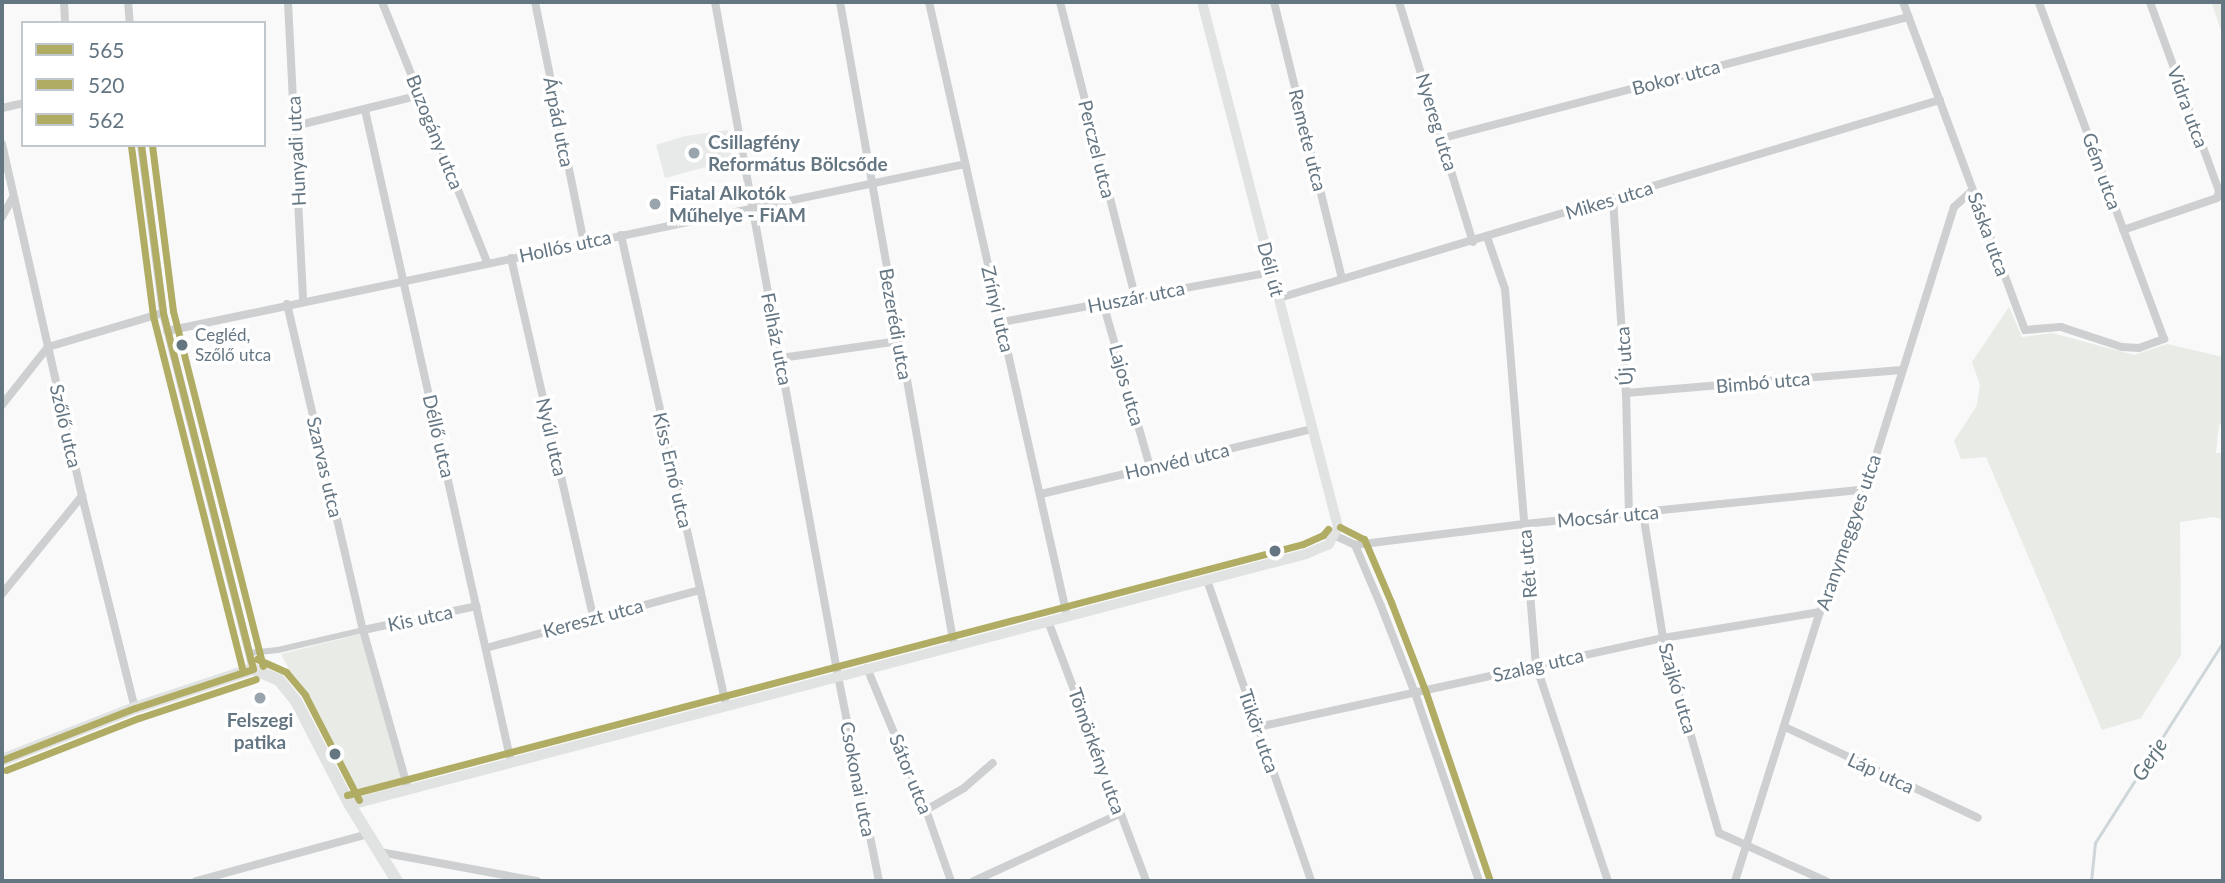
<!DOCTYPE html>
<html>
<head>
<meta charset="utf-8">
<style>
  body { margin:0 }
  #map { position:relative; width:2225px; height:883px; overflow:hidden; background:#f9f9f9; font-family:Lato,sans-serif }
  div>[style] { position:absolute }
  .built>* { inset:0; background:#e8e9e9 }
  .green>* { inset:0; background:#e8ebe6 }
  .stream>* { height:2.5px; margin:-1.25px; padding:0 1.25px; transform-origin:1.25px; border-radius:1.25px; background:#ced6d9 }
  .pedestrian>* { height:6px; margin:-3px; padding:0 3px; transform-origin:3px; border-radius:3px; background:#cecfd0 }
  .minor>* { height:8px; margin:-4px; padding:0 4px; transform-origin:4px; border-radius:4px; background:#cecfd0 }
  .secondary>* { height:10px; margin:-5px; padding:0 5px; transform-origin:5px; border-radius:5px; background:#e1e2e2 }
  .primary>* { height:12px; margin:-6px; padding:0 6px; transform-origin:6px; border-radius:6px; background:#e1e2e2 }
  .bus-1>* { height:7px; margin:-3.5px; padding:0 3.5px; transform-origin:3.5px; border-radius:3.5px; background:#b0ac63 }
  .bus-2>* { height:7px; margin:-3.5px; padding:0 3.5px; transform-origin:3.5px; border-radius:3.5px; background:#b0ac63 }
  .bus-3>* { height:7px; margin:-3.5px; padding:0 3.5px; transform-origin:3.5px; border-radius:3.5px; background:#b0ac63 }
  .dots>* { width:19px; height:19px; translate:-50% -50%; box-sizing:border-box; border:4px solid #fff; border-radius:50% }
  span { translate:-50% -50%; white-space:nowrap; text-align:center; line-height:1.15; -webkit-text-stroke:7px #fff; paint-order:stroke }
  .bus-label { font-size:17px; color:#657683 }
  .left { translate:0 -50%; text-align:left }
  .street-label { font-size:19px; color:#657683 }
  .poi-label { font-size:19px; color:#657683; font-weight:700 }
  .water-label { font-size:21px; color:#60757c; font-style:italic }
  .frame { position:absolute; inset:0; border:4px solid #657683; pointer-events:none }
  .legend { position:absolute; left:21px; top:21px; width:245px; height:126px; box-sizing:border-box; background:#fff; border:2px solid #c1c8cd; margin:0; padding:9px 12px; list-style:none; font-size:21px; color:#657683 }
  .legend li { display:flex; align-items:center; gap:14px; height:35px }
  .legend b { width:35px; border:2px solid #c1c8cd }
</style>
</head>
<body>
<div id="map">
  <div class="built">
    <div style="clip-path:polygon(728px 130px,732px 160px,665px 178px,656px 145px,685px 136px)"></div>
  </div>
  <div class="green">
    <div style="clip-path:polygon(2211px 2px,2223px 2px,2223px 36px,2214px 10px)"></div>
    <div style="clip-path:polygon(2009px 307px,2022px 337px,2052px 333px,2134px 355px,2167px 344px,2223px 357px,2223px 426px,2219px 424px,2216px 453px,2223px 453px,2223px 520px,2214px 517px,2180px 522px,2181px 655px,2141px 718px,2102px 730px,1986px 457px,1961px 459px,1954px 441px,1977px 405px,1980px 385px,1972px 362px)"></div>
    <div style="clip-path:polygon(361px 634px,408px 789px,360px 802px,281px 654px)"></div>
  </div>
  <div class="stream">
    <div style="left:2091px;top:881px;width:38px;rotate:-84deg"></div>
    <div style="left:2095px;top:843px;width:238px;rotate:-57.5deg"></div>
  </div>
  <div class="pedestrian">
    <div style="left:249px;top:653px;width:29px;rotate:-6deg"></div>
    <div style="left:278px;top:650px;width:87px;rotate:-13.2deg"></div>
  </div>
  <div class="minor">
    <div style="left:64px;top:2px;width:21px;rotate:87deg"></div>
    <div style="left:128px;top:2px;width:21px;rotate:85deg"></div>
    <div style="left:288px;top:2px;width:298px;rotate:87.1deg"></div>
    <div style="left:382px;top:2px;width:280px;rotate:68deg"></div>
    <div style="left:535px;top:2px;width:245px;rotate:78.5deg"></div>
    <div style="left:715px;top:2px;width:685px;rotate:79.66deg"></div>
    <div style="left:838px;top:676px;width:209px;rotate:78.7deg"></div>
    <div style="left:840px;top:2px;width:653px;rotate:79.95deg"></div>
    <div style="left:929px;top:2px;width:629px;rotate:77.33deg"></div>
    <div style="left:1060px;top:2px;width:303px;rotate:75.7deg"></div>
    <div style="left:1274px;top:2px;width:284px;rotate:76.2deg"></div>
    <div style="left:1399px;top:2px;width:251px;rotate:72.9deg"></div>
    <div style="left:1903px;top:2px;width:350px;rotate:69.6deg"></div>
    <div style="left:2025px;top:330px;width:36px;rotate:-5deg"></div>
    <div style="left:2061px;top:327px;width:64px;rotate:18.2deg"></div>
    <div style="left:2122px;top:347px;width:17px;rotate:3deg"></div>
    <div style="left:2139px;top:348px;width:27px;rotate:-20deg"></div>
    <div style="left:2164px;top:339px;width:359px;rotate:-110.4deg"></div>
    <div style="left:2px;top:108px;width:22px;rotate:-13deg"></div>
    <div style="left:365px;top:110px;width:668px;rotate:77.38deg"></div>
    <div style="left:295px;top:126px;width:129px;rotate:-13.9deg"></div>
    <div style="left:1443px;top:138px;width:481px;rotate:-14.6deg"></div>
    <div style="left:2px;top:144px;width:361px;rotate:77.2deg"></div>
    <div style="left:82px;top:496px;width:219px;rotate:76deg"></div>
    <div style="left:141px;top:145px;width:169px;rotate:82.5deg"></div>
    <div style="left:163px;top:313px;width:367px;rotate:75.8deg"></div>
    <div style="left:1613px;top:199px;width:194px;rotate:86.2deg"></div>
    <div style="left:1626px;top:393px;width:121px;rotate:88.6deg"></div>
    <div style="left:2px;top:217px;width:23px;rotate:-61deg"></div>
    <div style="left:2123px;top:230px;width:99px;rotate:-18.8deg"></div>
    <div style="left:2217px;top:198px;width:7px;rotate:-74deg"></div>
    <div style="left:2219px;top:191px;width:201px;rotate:-110.1deg"></div>
    <div style="left:621px;top:235px;width:483px;rotate:77.4deg"></div>
    <div style="left:1487px;top:237px;width:55px;rotate:70.9deg"></div>
    <div style="left:1505px;top:289px;width:377px;rotate:85.3deg"></div>
    <div style="left:1536px;top:665px;width:228px;rotate:71.6deg"></div>
    <div style="left:511px;top:258px;width:368px;rotate:77.1deg"></div>
    <div style="left:1279px;top:298px;width:690px;rotate:-16.68deg"></div>
    <div style="left:1103px;top:303px;width:171px;rotate:74deg"></div>
    <div style="left:287px;top:304px;width:335px;rotate:76.9deg"></div>
    <div style="left:363px;top:630px;width:165px;rotate:74.2deg"></div>
    <div style="left:1002px;top:322px;width:274px;rotate:-10.5deg"></div>
    <div style="left:167px;top:331px;width:815px;rotate:-11.82deg"></div>
    <div style="left:781px;top:358px;width:119px;rotate:-8.2deg"></div>
    <div style="left:1626px;top:393px;width:276px;rotate:-4.8deg"></div>
    <div style="left:2px;top:405px;width:74px;rotate:-51.6deg"></div>
    <div style="left:48px;top:347px;width:120px;rotate:-16.5deg"></div>
    <div style="left:1041px;top:494px;width:279px;rotate:-13.5deg"></div>
    <div style="left:1643px;top:513px;width:127px;rotate:80.9deg"></div>
    <div style="left:1663px;top:638px;width:203px;rotate:74deg"></div>
    <div style="left:1719px;top:833px;width:117px;rotate:24.2deg"></div>
    <div style="left:1336px;top:536px;width:21px;rotate:25deg"></div>
    <div style="left:1355px;top:545px;width:66px;rotate:66.9deg"></div>
    <div style="left:1381px;top:606px;width:93px;rotate:68.7deg"></div>
    <div style="left:1415px;top:693px;width:199px;rotate:71.2deg"></div>
    <div style="left:1355px;top:545px;width:170px;rotate:-7.1deg"></div>
    <div style="left:1524px;top:524px;width:339px;rotate:-5.8deg"></div>
    <div style="left:1207px;top:580px;width:318px;rotate:70.9deg"></div>
    <div style="left:2px;top:594px;width:127px;rotate:-50.8deg"></div>
    <div style="left:1048px;top:621px;width:278px;rotate:69.3deg"></div>
    <div style="left:363px;top:630px;width:116px;rotate:-11.9deg"></div>
    <div style="left:486px;top:648px;width:222px;rotate:-15.2deg"></div>
    <div style="left:867px;top:668px;width:154px;rotate:67.4deg"></div>
    <div style="left:926px;top:810px;width:75px;rotate:70.6deg"></div>
    <div style="left:1258px;top:727px;width:415px;rotate:-12.4deg"></div>
    <div style="left:1663px;top:638px;width:159px;rotate:-9.4deg"></div>
    <div style="left:1785px;top:727px;width:213px;rotate:25.2deg"></div>
    <div style="left:926px;top:810px;width:44px;rotate:-30.1deg"></div>
    <div style="left:964px;top:788px;width:38px;rotate:-41deg"></div>
    <div style="left:380px;top:852px;width:160px;rotate:10.5deg"></div>
    <div style="left:196px;top:881px;width:178px;rotate:-15.3deg"></div>
    <div style="left:974px;top:881px;width:161px;rotate:-24.7deg"></div>
    <div style="left:1735px;top:881px;width:282px;rotate:-72.5deg"></div>
    <div style="left:1820px;top:612px;width:163px;rotate:-70.2deg"></div>
    <div style="left:1875px;top:459px;width:264px;rotate:-72.6deg"></div>
    <div style="left:1954px;top:207px;width:25px;rotate:-42deg"></div>
  </div>
  <div class="secondary">
    <div style="left:350px;top:805px;width:988px;rotate:-14.71deg"></div>
    <div style="left:1306px;top:554px;width:25px;rotate:-23deg"></div>
    <div style="left:1329px;top:544px;width:19px;rotate:-62deg"></div>
    <div style="left:1338px;top:527px;width:542px;rotate:-104.52deg"></div>
  </div>
  <div class="primary">
    <div style="left:2px;top:760px;width:143px;rotate:-21.4deg"></div>
    <div style="left:135px;top:708px;width:124px;rotate:-18.3deg"></div>
    <div style="left:253px;top:669px;width:28px;rotate:23deg"></div>
    <div style="left:279px;top:680px;width:27px;rotate:51deg"></div>
    <div style="left:296px;top:701px;width:117px;rotate:62.6deg"></div>
    <div style="left:350px;top:805px;width:89px;rotate:58.3deg"></div>
  </div>
  <div class="bus-1">
    <div style="left:141px;top:145px;width:169px;rotate:82.5deg"></div>
    <div style="left:163px;top:313px;width:367px;rotate:75.8deg"></div>
    <div style="left:2px;top:760px;width:143px;rotate:-21.4deg"></div>
    <div style="left:135px;top:708px;width:124px;rotate:-18.3deg"></div>
  </div>
  <div class="bus-2">
    <div style="left:131px;top:146px;width:171px;rotate:82.6deg"></div>
    <div style="left:153px;top:316px;width:367px;rotate:75.8deg"></div>
    <div style="left:6px;top:770px;width:143px;rotate:-21.4deg"></div>
    <div style="left:139px;top:718px;width:123px;rotate:-18.4deg"></div>
  </div>
  <div class="bus-3">
    <div style="left:152px;top:145px;width:167px;rotate:82.8deg"></div>
    <div style="left:173px;top:311px;width:366px;rotate:75.8deg"></div>
    <div style="left:1340px;top:527px;width:27px;rotate:27deg"></div>
    <div style="left:1364px;top:539px;width:69px;rotate:66.8deg"></div>
    <div style="left:1391px;top:602px;width:94px;rotate:68.9deg"></div>
    <div style="left:1425px;top:690px;width:199px;rotate:71.2deg"></div>
    <div style="left:257px;top:659px;width:32px;rotate:24deg"></div>
    <div style="left:286px;top:672px;width:30px;rotate:50deg"></div>
    <div style="left:305px;top:695px;width:118px;rotate:62.8deg"></div>
    <div style="left:347px;top:795px;width:988px;rotate:-14.71deg"></div>
    <div style="left:1303px;top:544px;width:22px;rotate:-24deg"></div>
    <div style="left:1323px;top:535px;width:8px;rotate:-50deg"></div>
  </div>
  <div class="dots">
    <div style="left:694px;top:153px;background:#99a4ac"></div>
    <div style="left:655px;top:204px;background:#99a4ac"></div>
    <div style="left:182px;top:345px;background:#657683"></div>
    <div style="left:1275px;top:551px;background:#657683"></div>
    <div style="left:260px;top:698px;background:#99a4ac"></div>
    <div style="left:335px;top:754px;background:#657683"></div>
  </div>
  <div class="bus-label">
    <span class="left" style="left:195px;top:345px">Cegléd,<br>Szőlő utca</span>
  </div>
  <div class="street-label">
    <span style="left:1676px;top:77px;rotate:-15deg">Bokor utca</span>
    <span style="left:2188px;top:107px;rotate:70deg">Vidra utca</span>
    <span style="left:559px;top:122px;rotate:79deg">Árpád utca</span>
    <span style="left:1437px;top:122px;rotate:73deg">Nyereg utca</span>
    <span style="left:435px;top:132px;rotate:68deg">Buzogány utca</span>
    <span style="left:1308px;top:140px;rotate:76deg">Remete utca</span>
    <span style="left:1097px;top:149px;rotate:76deg">Perczel utca</span>
    <span style="left:296px;top:151px;rotate:-93deg">Hunyadi utca</span>
    <span style="left:2102px;top:171px;rotate:70deg">Gém utca</span>
    <span style="left:1609px;top:200px;rotate:-17deg">Mikes utca</span>
    <span style="left:1989px;top:234px;rotate:70deg">Sáska utca</span>
    <span style="left:565px;top:246px;rotate:-12deg">Hollós utca</span>
    <span style="left:1271px;top:269px;rotate:75deg">Déli út</span>
    <span style="left:1136px;top:297px;rotate:-11deg">Huszár utca</span>
    <span style="left:998px;top:309px;rotate:77deg">Zrínyi utca</span>
    <span style="left:896px;top:324px;rotate:80deg">Bezerédi utca</span>
    <span style="left:777px;top:339px;rotate:79deg">Felház utca</span>
    <span style="left:1624px;top:356px;rotate:-94deg">Új utca</span>
    <span style="left:1763px;top:382px;rotate:-5deg">Bimbó utca</span>
    <span style="left:1127px;top:385px;rotate:74deg">Lajos utca</span>
    <span style="left:66px;top:426px;rotate:77deg">Szőlő utca</span>
    <span style="left:439px;top:436px;rotate:77deg">Déllő utca</span>
    <span style="left:552px;top:437px;rotate:77deg">Nyúl utca</span>
    <span style="left:1177px;top:461px;rotate:-13deg">Honvéd utca</span>
    <span style="left:325px;top:467px;rotate:77deg">Szarvas utca</span>
    <span style="left:673px;top:470px;rotate:77deg">Kiss Ernő utca</span>
    <span style="left:1608px;top:516px;rotate:-5deg">Mocsár utca</span>
    <span style="left:1848px;top:532px;rotate:-71deg">Aranymeggyes utca</span>
    <span style="left:1527px;top:564px;rotate:-95deg">Rét utca</span>
    <span style="left:420px;top:618px;rotate:-12deg">Kis utca</span>
    <span style="left:593px;top:618px;rotate:-15deg">Kereszt utca</span>
    <span style="left:1538px;top:665px;rotate:-13deg">Szalag utca</span>
    <span style="left:1678px;top:688px;rotate:74deg">Szajkó utca</span>
    <span style="left:1259px;top:731px;rotate:71deg">Tükör utca</span>
    <span style="left:1097px;top:751px;rotate:70deg">Tömörkény utca</span>
    <span style="left:1881px;top:773px;rotate:25deg">Láp utca</span>
    <span style="left:911px;top:774px;rotate:68deg">Sátor utca</span>
    <span style="left:858px;top:779px;rotate:79deg">Csokonai utca</span>
  </div>
  <div class="poi-label">
    <span class="left" style="left:708px;top:153px">Csillagfény<br>Református Bölcsőde</span>
    <span class="left" style="left:669px;top:204px">Fiatal Alkotók<br>Műhelye - FiAM</span>
    <span style="left:260px;top:731px">Felszegi<br>patika</span>
  </div>
  <div class="water-label">
    <span style="left:2149px;top:759px;rotate:-57deg">Gerje</span>
  </div>
  <div class="frame"></div>
  <ul class="legend">
  <li><b style="height:9px;background:#b0ac63"></b>565</li>
  <li><b style="height:9px;background:#b0ac63"></b>520</li>
  <li><b style="height:9px;background:#b0ac63"></b>562</li>
  </ul>
</div>
</body>
</html>
